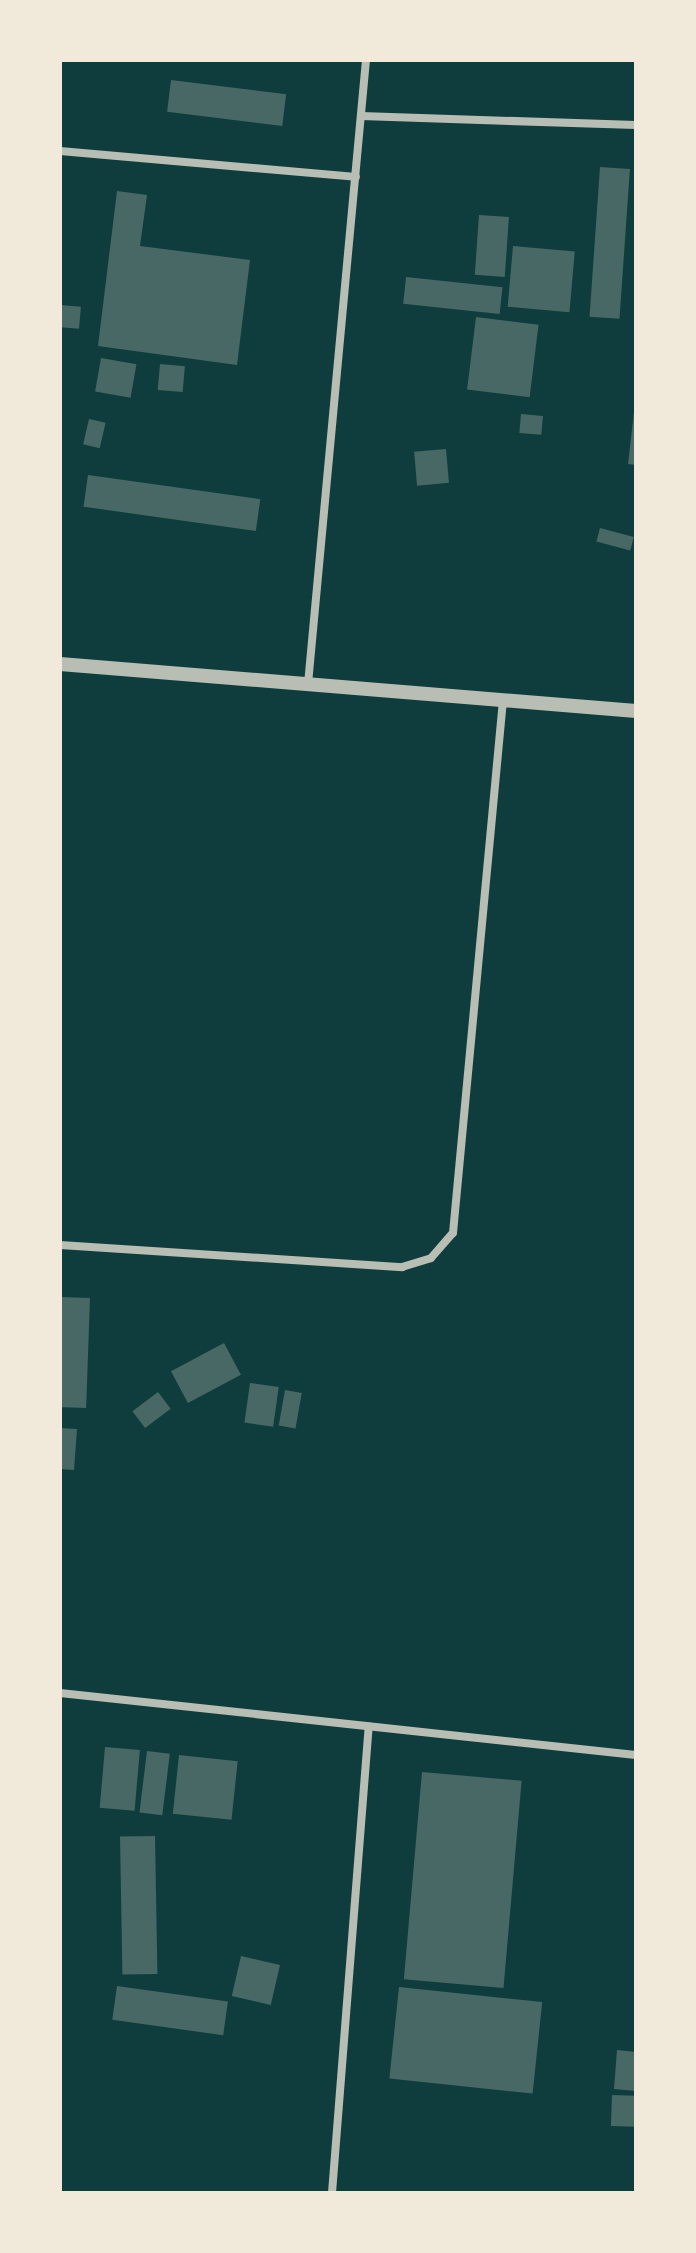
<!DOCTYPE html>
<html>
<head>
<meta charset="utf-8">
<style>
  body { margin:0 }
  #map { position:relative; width:696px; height:2253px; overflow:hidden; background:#0f3d3e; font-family:Commissioner,sans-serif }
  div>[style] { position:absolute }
  .building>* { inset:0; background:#486865; transform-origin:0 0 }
  .minor>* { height:8px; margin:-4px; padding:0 4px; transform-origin:4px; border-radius:4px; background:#b8beb3 }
  .tertiary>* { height:14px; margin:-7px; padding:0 7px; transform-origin:7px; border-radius:7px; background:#b8beb3 }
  span { translate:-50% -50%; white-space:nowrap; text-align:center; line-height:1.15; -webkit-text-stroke:6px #f1e9da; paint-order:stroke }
  .frame { position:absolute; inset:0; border:62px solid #f1e9da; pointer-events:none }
</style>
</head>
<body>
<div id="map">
  <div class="building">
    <div style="left:171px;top:80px;width:116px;height:32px;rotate:7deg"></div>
    <div style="left:600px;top:167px;width:30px;height:150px;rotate:4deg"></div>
    <div style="clip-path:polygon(117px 191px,147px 195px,140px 246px,250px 260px,237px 365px,98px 346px)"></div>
    <div style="left:479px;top:215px;width:30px;height:60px;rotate:4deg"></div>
    <div style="left:513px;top:246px;width:62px;height:61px;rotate:5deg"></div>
    <div style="left:406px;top:277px;width:97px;height:27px;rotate:6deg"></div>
    <div style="left:60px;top:305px;width:21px;height:22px;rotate:5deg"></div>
    <div style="left:476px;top:317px;width:63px;height:73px;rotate:7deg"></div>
    <div style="left:101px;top:358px;width:36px;height:34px;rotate:10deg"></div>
    <div style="left:160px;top:364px;width:25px;height:26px;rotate:5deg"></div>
    <div style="clip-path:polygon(634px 412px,636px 412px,636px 465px,628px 464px)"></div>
    <div style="left:521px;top:414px;width:22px;height:19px;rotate:5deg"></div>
    <div style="left:89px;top:419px;width:17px;height:26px;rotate:13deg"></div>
    <div style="left:446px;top:449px;width:34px;height:32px;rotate:85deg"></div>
    <div style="left:88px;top:475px;width:174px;height:32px;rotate:8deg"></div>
    <div style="left:600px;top:528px;width:35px;height:14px;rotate:15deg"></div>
    <div style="left:60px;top:1297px;width:30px;height:110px;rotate:2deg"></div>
    <div style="left:224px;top:1343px;width:36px;height:60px;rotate:62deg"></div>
    <div style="left:250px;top:1383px;width:29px;height:40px;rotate:8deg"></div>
    <div style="left:285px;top:1390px;width:17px;height:36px;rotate:10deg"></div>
    <div style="left:158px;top:1392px;width:21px;height:32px;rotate:53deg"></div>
    <div style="clip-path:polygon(60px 1428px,77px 1429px,74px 1470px,60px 1469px)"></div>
    <div style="left:105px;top:1747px;width:35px;height:61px;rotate:5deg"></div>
    <div style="left:147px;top:1751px;width:23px;height:62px;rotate:7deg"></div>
    <div style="left:179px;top:1755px;width:59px;height:59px;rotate:6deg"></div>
    <div style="left:422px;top:1772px;width:100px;height:208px;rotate:5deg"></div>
    <div style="left:155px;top:1836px;width:138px;height:35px;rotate:89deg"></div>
    <div style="left:241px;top:1956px;width:40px;height:41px;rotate:13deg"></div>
    <div style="left:117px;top:1986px;width:112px;height:34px;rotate:8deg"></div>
    <div style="left:399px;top:1987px;width:144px;height:92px;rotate:6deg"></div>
    <div style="clip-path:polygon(617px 2050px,636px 2052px,636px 2091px,614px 2089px)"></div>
    <div style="left:612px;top:2095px;width:23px;height:31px;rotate:2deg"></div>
  </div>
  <div class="minor">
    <div style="left:361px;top:116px;width:275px;rotate:1.9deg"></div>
    <div style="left:60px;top:151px;width:297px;rotate:5deg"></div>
    <div style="left:308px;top:684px;width:627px;rotate:-84.69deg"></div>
    <div style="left:60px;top:1245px;width:343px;rotate:3.7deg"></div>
    <div style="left:402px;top:1267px;width:30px;rotate:-17deg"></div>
    <div style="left:431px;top:1258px;width:33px;rotate:-49deg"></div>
    <div style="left:453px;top:1233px;width:535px;rotate:-84.64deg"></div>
    <div style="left:60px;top:1693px;width:579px;rotate:6.14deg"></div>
    <div style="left:332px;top:2193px;width:468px;rotate:-85.5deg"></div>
  </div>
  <div class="tertiary">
    <div style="left:60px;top:664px;width:578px;rotate:4.66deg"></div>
  </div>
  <div class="frame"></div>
</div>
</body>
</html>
